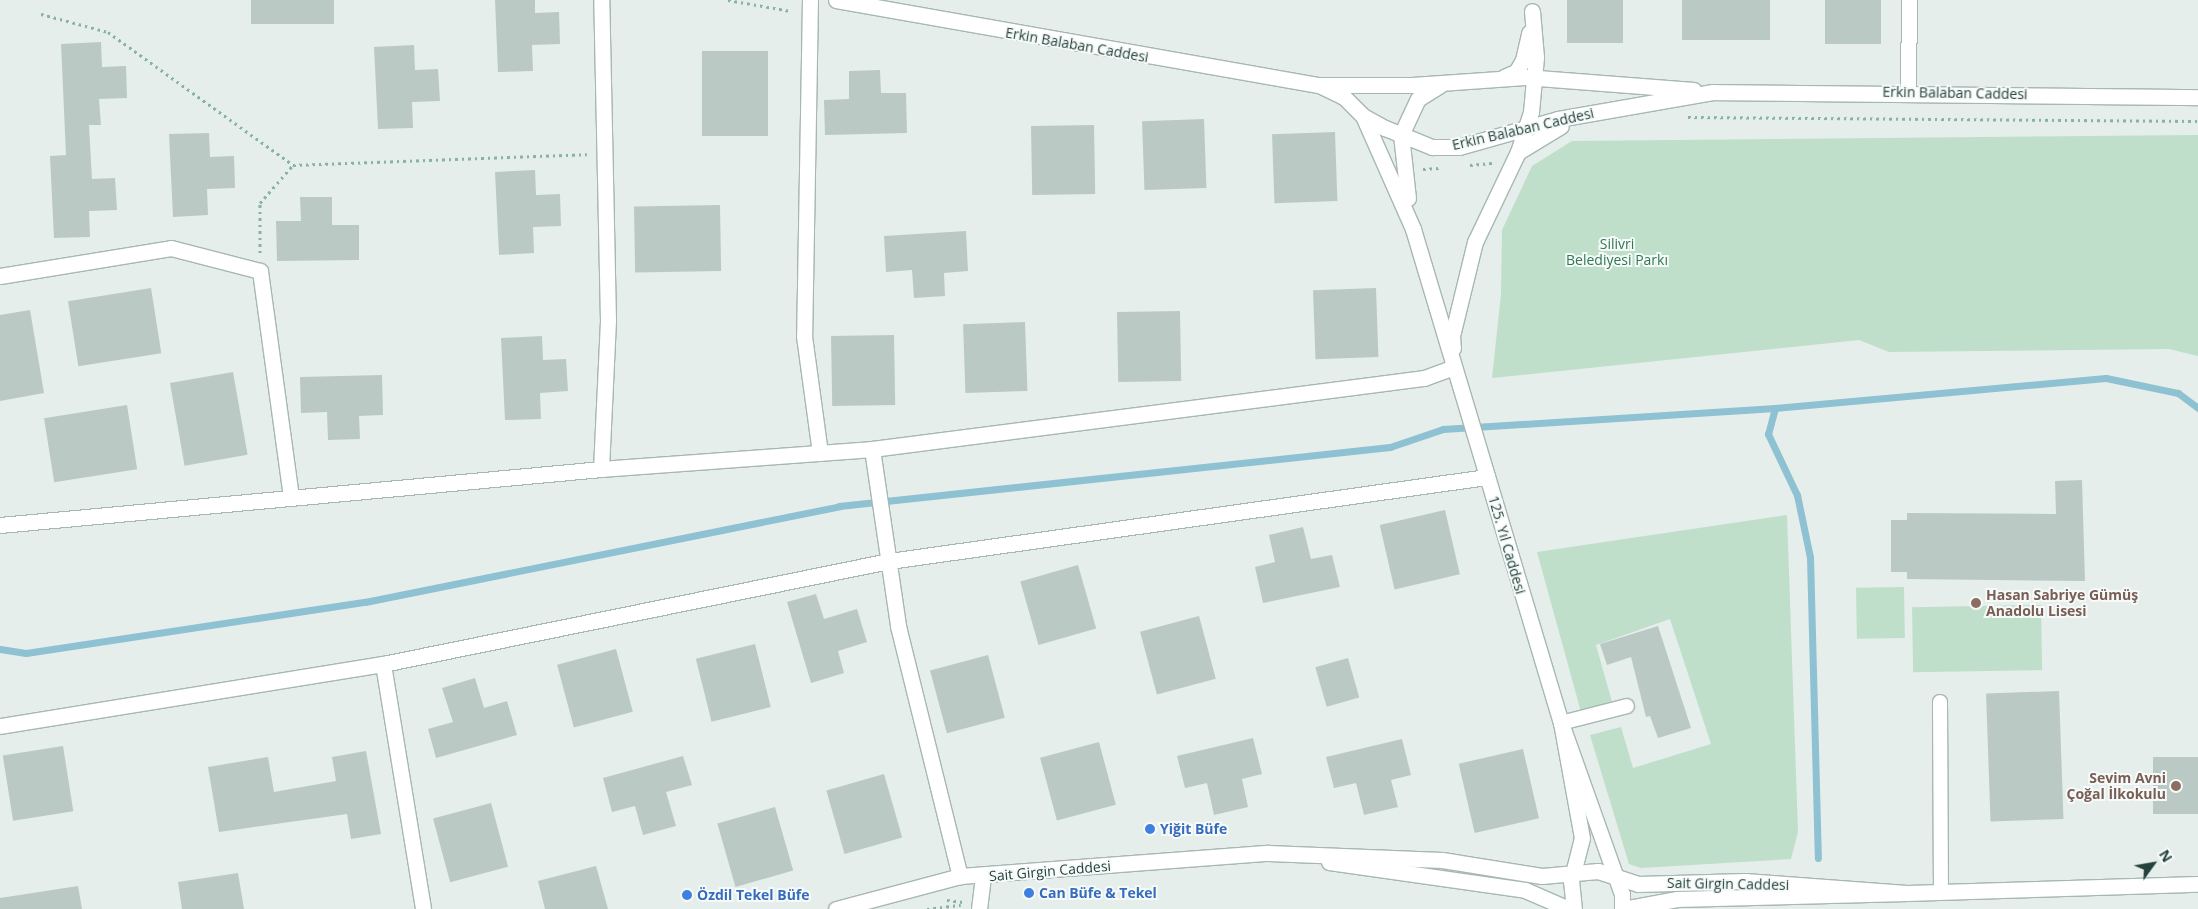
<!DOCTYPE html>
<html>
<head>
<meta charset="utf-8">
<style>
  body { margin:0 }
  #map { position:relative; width:2198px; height:909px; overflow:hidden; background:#e5eeeb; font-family:"Open Sans",sans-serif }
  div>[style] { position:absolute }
  .green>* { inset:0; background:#bfdfcb; transform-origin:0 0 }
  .stream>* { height:7px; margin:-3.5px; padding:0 3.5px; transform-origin:3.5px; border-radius:3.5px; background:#8ec1d2 }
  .building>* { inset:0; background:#bbc9c5; transform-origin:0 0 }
  .path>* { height:3px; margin-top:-1.5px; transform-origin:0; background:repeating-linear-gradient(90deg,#86b2a9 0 2.5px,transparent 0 6.5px) }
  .roads { filter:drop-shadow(1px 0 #a7b7b3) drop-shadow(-1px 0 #a7b7b3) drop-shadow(0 1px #a7b7b3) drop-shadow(0 -1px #a7b7b3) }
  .service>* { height:14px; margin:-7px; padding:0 7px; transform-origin:7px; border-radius:7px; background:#fff }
  .minor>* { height:15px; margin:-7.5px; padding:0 7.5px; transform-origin:7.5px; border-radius:7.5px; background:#fff }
  .tertiary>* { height:15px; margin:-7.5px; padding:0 7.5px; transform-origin:7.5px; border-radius:7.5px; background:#fff }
  .dots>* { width:14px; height:14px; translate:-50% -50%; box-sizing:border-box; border:2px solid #f6faf9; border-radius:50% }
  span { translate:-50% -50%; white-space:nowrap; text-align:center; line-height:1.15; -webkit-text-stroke:4px #f6faf9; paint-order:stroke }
  .street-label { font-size:14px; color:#24413c }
  .park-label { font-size:14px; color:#2e7852 }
  .education-label { font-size:14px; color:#785e54; font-weight:700 }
  .left { translate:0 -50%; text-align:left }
  .right { translate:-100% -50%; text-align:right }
  .shop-label { font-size:14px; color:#366cbe; font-weight:700 }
  .north { position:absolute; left:2128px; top:839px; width:50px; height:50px; -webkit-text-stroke:4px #f6faf9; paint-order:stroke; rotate:58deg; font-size:14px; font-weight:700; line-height:20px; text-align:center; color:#24413c }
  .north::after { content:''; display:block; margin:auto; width:18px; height:22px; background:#24413c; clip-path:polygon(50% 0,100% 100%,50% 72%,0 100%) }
</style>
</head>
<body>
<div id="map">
  <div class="green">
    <div style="clip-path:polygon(2198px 135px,2198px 356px,2169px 349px,1889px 352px,1859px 340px,1492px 378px,1501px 294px,1502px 230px,1532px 166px,1572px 141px)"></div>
    <div style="clip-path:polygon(1787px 515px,1798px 832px,1791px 859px,1641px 868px,1629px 864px,1590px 735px,1621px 727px,1633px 768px,1711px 744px,1670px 619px,1596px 645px,1612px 702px,1581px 712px,1537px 552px)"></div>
    <div style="left:1904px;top:587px;width:51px;height:48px;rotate:89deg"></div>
    <div style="left:2041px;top:605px;width:65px;height:129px;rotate:89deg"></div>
  </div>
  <div class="stream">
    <div style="left:1775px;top:408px;width:27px;rotate:105deg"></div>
    <div style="left:1768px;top:434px;width:68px;rotate:64.6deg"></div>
    <div style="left:1797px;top:495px;width:63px;rotate:78.2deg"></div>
    <div style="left:1810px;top:557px;width:301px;rotate:88.5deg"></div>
    <div style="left:0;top:649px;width:26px;rotate:9deg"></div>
    <div style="left:26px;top:653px;width:343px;rotate:-8.6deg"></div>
    <div style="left:365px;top:602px;width:484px;rotate:-11.4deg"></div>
    <div style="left:839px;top:506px;width:554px;rotate:-6.11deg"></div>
    <div style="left:1390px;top:447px;width:56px;rotate:-18.8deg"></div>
    <div style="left:1443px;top:429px;width:333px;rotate:-3.6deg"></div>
    <div style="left:1775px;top:408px;width:332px;rotate:-5.2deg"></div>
    <div style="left:2106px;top:378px;width:74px;rotate:11.8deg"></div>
    <div style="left:2178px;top:393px;width:25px;rotate:37deg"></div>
  </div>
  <div class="building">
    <div style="left:251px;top:0;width:83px;height:24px"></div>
    <div style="clip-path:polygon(495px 0,535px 0,535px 13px,559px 12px,560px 44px,532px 45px,533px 71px,498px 72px)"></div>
    <div style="left:1567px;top:0;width:56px;height:43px"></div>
    <div style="left:1682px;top:0;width:88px;height:40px"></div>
    <div style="left:1825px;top:0;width:56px;height:44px"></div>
    <div style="clip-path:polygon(101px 42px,102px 67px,126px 66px,127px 98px,99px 99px,101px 125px,89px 125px,92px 179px,115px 178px,117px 210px,89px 211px,90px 237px,54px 238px,50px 156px,66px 155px,61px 44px)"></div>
    <div style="clip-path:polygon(414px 45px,415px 70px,438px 69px,440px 101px,412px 102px,413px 128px,378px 129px,374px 47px)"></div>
    <div style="left:702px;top:51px;width:66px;height:85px"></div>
    <div style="clip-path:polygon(880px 70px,881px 93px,906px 93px,907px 133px,825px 135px,824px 100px,849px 99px,849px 71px)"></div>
    <div style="left:1204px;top:119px;width:69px;height:62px;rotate:88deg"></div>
    <div style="left:1094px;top:125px;width:69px;height:63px;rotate:89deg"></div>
    <div style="left:1335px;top:132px;width:69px;height:63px;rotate:88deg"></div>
    <div style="clip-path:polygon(209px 133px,210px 157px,234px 156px,235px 188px,207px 189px,208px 215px,173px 217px,169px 134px)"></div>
    <div style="clip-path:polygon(535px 170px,536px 195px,560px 194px,561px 226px,533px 227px,534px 253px,499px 255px,495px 172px)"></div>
    <div style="clip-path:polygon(300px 197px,332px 197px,332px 225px,359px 225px,359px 260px,277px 261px,276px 221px,301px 221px)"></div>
    <div style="left:720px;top:205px;width:66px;height:86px;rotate:89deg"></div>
    <div style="clip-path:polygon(966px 231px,968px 271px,944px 273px,945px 296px,914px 298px,912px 270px,886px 272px,884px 236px)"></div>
    <div style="left:151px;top:288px;width:66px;height:84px;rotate:81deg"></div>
    <div style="left:1376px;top:288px;width:69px;height:63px;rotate:88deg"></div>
    <div style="clip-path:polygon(30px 310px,44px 393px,0 401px,0 315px)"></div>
    <div style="left:1180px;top:311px;width:70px;height:63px;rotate:89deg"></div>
    <div style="left:1025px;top:322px;width:69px;height:62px;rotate:88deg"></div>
    <div style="left:894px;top:335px;width:70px;height:63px;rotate:89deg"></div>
    <div style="clip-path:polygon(542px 336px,543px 360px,566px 359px,568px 391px,540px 393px,541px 419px,505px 420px,501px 338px)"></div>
    <div style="left:233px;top:372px;width:84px;height:64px;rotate:80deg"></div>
    <div style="clip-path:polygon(382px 375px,383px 415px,359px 416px,360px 439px,328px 440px,327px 412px,301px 413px,300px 377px)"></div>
    <div style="left:127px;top:405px;width:65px;height:84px;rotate:81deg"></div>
    <div style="clip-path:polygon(2082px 480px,2085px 581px,1907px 579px,1907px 572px,1891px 572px,1891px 520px,1907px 520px,1907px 513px,2056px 514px,2055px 481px)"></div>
    <div style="left:1445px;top:510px;width:66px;height:67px;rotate:77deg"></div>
    <div style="clip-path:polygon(1303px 527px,1311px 559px,1332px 555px,1340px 587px,1263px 603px,1255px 567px,1275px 562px,1269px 535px)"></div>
    <div style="left:1078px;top:565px;width:66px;height:60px;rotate:74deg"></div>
    <div style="clip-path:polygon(816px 594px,824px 619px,857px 609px,867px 642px,838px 651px,844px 673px,811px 683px,787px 602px)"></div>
    <div style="left:1199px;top:616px;width:65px;height:61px;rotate:75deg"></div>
    <div style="clip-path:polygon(1658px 626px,1691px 728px,1658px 738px,1650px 716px,1646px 717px,1631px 657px,1607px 665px,1600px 644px)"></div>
    <div style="left:755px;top:644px;width:65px;height:61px;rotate:76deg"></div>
    <div style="left:616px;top:649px;width:65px;height:61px;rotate:75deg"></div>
    <div style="left:988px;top:655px;width:65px;height:60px;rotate:75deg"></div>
    <div style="left:1348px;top:658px;width:41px;height:34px;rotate:74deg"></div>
    <div style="clip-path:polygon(475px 678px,484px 708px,507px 701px,517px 735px,436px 758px,428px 729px,453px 722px,442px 688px)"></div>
    <div style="left:2059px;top:691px;width:128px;height:73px;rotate:88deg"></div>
    <div style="clip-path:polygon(1253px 738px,1262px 774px,1242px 779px,1248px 807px,1214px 815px,1207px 783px,1185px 788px,1177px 756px)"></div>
    <div style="clip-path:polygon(1402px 739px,1411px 775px,1391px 780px,1398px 807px,1364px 815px,1356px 783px,1334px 788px,1326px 757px)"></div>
    <div style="left:1099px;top:742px;width:65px;height:61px;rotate:75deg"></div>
    <div style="left:63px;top:746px;width:66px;height:61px;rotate:81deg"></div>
    <div style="left:1523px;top:749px;width:71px;height:66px;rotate:77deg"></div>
    <div style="clip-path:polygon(366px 751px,381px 834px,351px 839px,347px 814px,219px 832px,208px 767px,268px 757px,274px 792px,336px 781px,332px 757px)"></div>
    <div style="clip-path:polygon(683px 756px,692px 785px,666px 792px,676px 826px,643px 835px,635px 806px,612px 812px,603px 778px)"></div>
    <div style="left:2198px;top:757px;width:57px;height:45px;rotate:90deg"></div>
    <div style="left:884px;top:774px;width:66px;height:60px;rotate:74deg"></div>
    <div style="left:491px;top:803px;width:66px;height:60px;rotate:75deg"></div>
    <div style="left:775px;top:807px;width:66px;height:60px;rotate:74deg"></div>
    <div style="clip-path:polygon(596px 866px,608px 909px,545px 909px,538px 881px)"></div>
    <div style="clip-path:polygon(238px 873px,244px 909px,182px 909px,178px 882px)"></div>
    <div style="clip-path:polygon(78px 886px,82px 909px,0 909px,0 898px)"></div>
  </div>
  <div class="path">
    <div style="left:728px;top:0;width:64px;rotate:9.9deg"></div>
    <div style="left:41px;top:14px;width:69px;rotate:15deg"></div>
    <div style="left:108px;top:32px;width:228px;rotate:35.7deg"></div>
    <div style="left:1688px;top:117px;width:510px;rotate:0.45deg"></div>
    <div style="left:1470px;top:165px;width:22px;rotate:-5deg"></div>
    <div style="left:1423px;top:169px;width:16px;rotate:-4deg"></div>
    <div style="left:260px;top:253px;width:50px;rotate:-90deg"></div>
    <div style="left:260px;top:203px;width:50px;rotate:-49deg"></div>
    <div style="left:293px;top:165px;width:294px;rotate:-2.1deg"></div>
    <div style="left:947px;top:900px;width:16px;rotate:7deg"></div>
    <div style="left:927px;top:909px;width:34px;rotate:-7deg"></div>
  </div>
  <div class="roads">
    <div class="service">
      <div style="left:1940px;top:702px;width:190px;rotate:89.7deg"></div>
      <div style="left:1561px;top:723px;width:68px;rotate:-14.4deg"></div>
    </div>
    <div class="minor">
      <div style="left:810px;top:0;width:336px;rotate:91deg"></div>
      <div style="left:804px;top:336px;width:118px;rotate:82.2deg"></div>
      <div style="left:1908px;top:92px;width:92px;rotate:-89.4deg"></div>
      <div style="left:0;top:276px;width:173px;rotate:-9.3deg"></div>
      <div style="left:171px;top:248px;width:92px;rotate:14.5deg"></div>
      <div style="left:260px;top:271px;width:229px;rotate:82.2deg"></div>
      <div style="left:872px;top:449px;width:179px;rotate:81.6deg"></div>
      <div style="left:898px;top:626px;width:258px;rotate:76.1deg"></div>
      <div style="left:601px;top:469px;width:148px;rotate:-87.3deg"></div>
      <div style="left:608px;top:321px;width:321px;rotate:-91.2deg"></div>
      <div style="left:0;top:525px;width:604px;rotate:-5.32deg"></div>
      <div style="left:601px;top:469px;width:272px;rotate:-4.2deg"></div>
      <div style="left:872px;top:449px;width:557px;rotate:-7.33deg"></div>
      <div style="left:1424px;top:378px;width:32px;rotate:-20deg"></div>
      <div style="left:383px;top:664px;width:248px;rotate:80.7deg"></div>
      <div style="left:0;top:726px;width:388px;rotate:-9.2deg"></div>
      <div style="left:383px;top:664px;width:516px;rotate:-11.51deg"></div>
      <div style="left:889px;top:561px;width:604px;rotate:-8deg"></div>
      <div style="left:1907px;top:893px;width:291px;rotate:-1.8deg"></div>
      <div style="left:979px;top:909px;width:32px;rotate:-83deg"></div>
    </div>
    <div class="tertiary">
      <div style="left:836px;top:0;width:490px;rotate:10deg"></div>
      <div style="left:1319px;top:85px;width:93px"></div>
      <div style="left:1412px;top:85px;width:113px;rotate:-4deg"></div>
      <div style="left:1525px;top:77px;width:169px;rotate:4.4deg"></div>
      <div style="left:1504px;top:77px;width:13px;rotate:-23deg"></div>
      <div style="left:1516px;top:72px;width:14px;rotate:-60deg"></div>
      <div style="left:1523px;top:60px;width:28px;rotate:-77deg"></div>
      <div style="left:1319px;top:85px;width:28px;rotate:26deg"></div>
      <div style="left:1344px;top:97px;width:27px;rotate:45deg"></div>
      <div style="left:1363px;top:116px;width:25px;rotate:29deg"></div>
      <div style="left:1385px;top:128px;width:51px;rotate:22deg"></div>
      <div style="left:1432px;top:147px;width:27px"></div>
      <div style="left:1459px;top:147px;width:103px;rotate:-15.8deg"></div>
      <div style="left:1558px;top:119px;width:157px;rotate:-9.9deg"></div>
      <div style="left:1713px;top:92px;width:485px;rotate:0.6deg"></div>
      <div style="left:1363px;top:116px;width:124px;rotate:66.1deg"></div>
      <div style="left:1413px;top:229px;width:516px;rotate:73.32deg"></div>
      <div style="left:1518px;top:152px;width:50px;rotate:-31.2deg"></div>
      <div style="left:1408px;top:198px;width:63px;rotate:-96.3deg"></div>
      <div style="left:1401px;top:135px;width:40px;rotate:-65deg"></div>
      <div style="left:1418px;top:99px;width:25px;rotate:-32deg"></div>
      <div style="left:1453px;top:348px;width:12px;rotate:-95deg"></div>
      <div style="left:1452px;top:336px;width:97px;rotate:-76.3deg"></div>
      <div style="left:1475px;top:242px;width:100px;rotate:-64.5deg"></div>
      <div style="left:1518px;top:152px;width:42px;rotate:-72deg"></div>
      <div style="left:1531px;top:112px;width:55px;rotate:-84.8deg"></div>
      <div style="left:1536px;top:57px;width:46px;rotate:-95deg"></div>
      <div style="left:1329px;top:862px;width:198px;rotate:8.1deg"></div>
      <div style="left:1525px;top:890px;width:48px;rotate:23.4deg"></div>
      <div style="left:836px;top:909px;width:128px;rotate:-14.9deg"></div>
      <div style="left:960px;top:876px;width:309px;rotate:-4.3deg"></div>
      <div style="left:1268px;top:853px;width:174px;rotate:2.3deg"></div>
      <div style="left:1442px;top:860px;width:101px;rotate:9.1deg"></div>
      <div style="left:1542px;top:876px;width:56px;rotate:-5.1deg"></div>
      <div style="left:1598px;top:871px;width:42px;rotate:18deg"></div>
      <div style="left:1638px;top:884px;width:107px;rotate:-1.6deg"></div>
      <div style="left:1745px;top:881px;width:162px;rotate:4.2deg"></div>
      <div style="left:1907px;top:893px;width:230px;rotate:178.5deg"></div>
      <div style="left:1677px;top:899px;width:56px;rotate:169.7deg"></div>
      <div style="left:1574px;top:909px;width:28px;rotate:-96deg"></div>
      <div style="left:1571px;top:881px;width:44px;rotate:-75.7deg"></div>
      <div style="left:1582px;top:838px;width:117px;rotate:-100.3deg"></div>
      <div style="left:1561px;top:723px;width:182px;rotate:70.4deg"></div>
      <div style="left:1622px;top:894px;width:15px;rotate:90deg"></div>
    </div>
  </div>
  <div class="dots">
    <div style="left:1976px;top:603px;background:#8d6e63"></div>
    <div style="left:2176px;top:786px;background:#8d6e63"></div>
    <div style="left:1150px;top:829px;background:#3f7fe0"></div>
    <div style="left:1029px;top:893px;background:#3f7fe0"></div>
    <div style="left:687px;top:895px;background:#3f7fe0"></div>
  </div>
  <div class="street-label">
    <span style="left:1077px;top:45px;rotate:10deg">Erkin Balaban Caddesi</span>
    <span style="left:1955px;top:93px;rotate:1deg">Erkin Balaban Caddesi</span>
    <span style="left:1523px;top:129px;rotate:-13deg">Erkin Balaban Caddesi</span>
    <span style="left:1507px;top:545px;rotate:74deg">125. Yıl Caddesi</span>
    <span style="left:1050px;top:871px;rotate:-5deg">Sait Girgin Caddesi</span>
    <span style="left:1728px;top:884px;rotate:1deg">Sait Girgin Caddesi</span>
  </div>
  <div class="park-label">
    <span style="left:1617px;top:252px">Silivri<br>Belediyesi Parkı</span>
  </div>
  <div class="education-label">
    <span class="left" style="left:1986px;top:603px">Hasan Sabriye Gümüş<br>Anadolu Lisesi</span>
    <span class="right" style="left:2166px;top:786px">Sevim Avni<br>Çoğal İlkokulu</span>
  </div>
  <div class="shop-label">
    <span class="left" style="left:1160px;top:829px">Yiğit Büfe</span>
    <span class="left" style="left:1039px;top:893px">Can Büfe &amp; Tekel</span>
    <span class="left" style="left:697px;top:895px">Özdil Tekel Büfe</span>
  </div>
  <div class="north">N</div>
</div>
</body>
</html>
